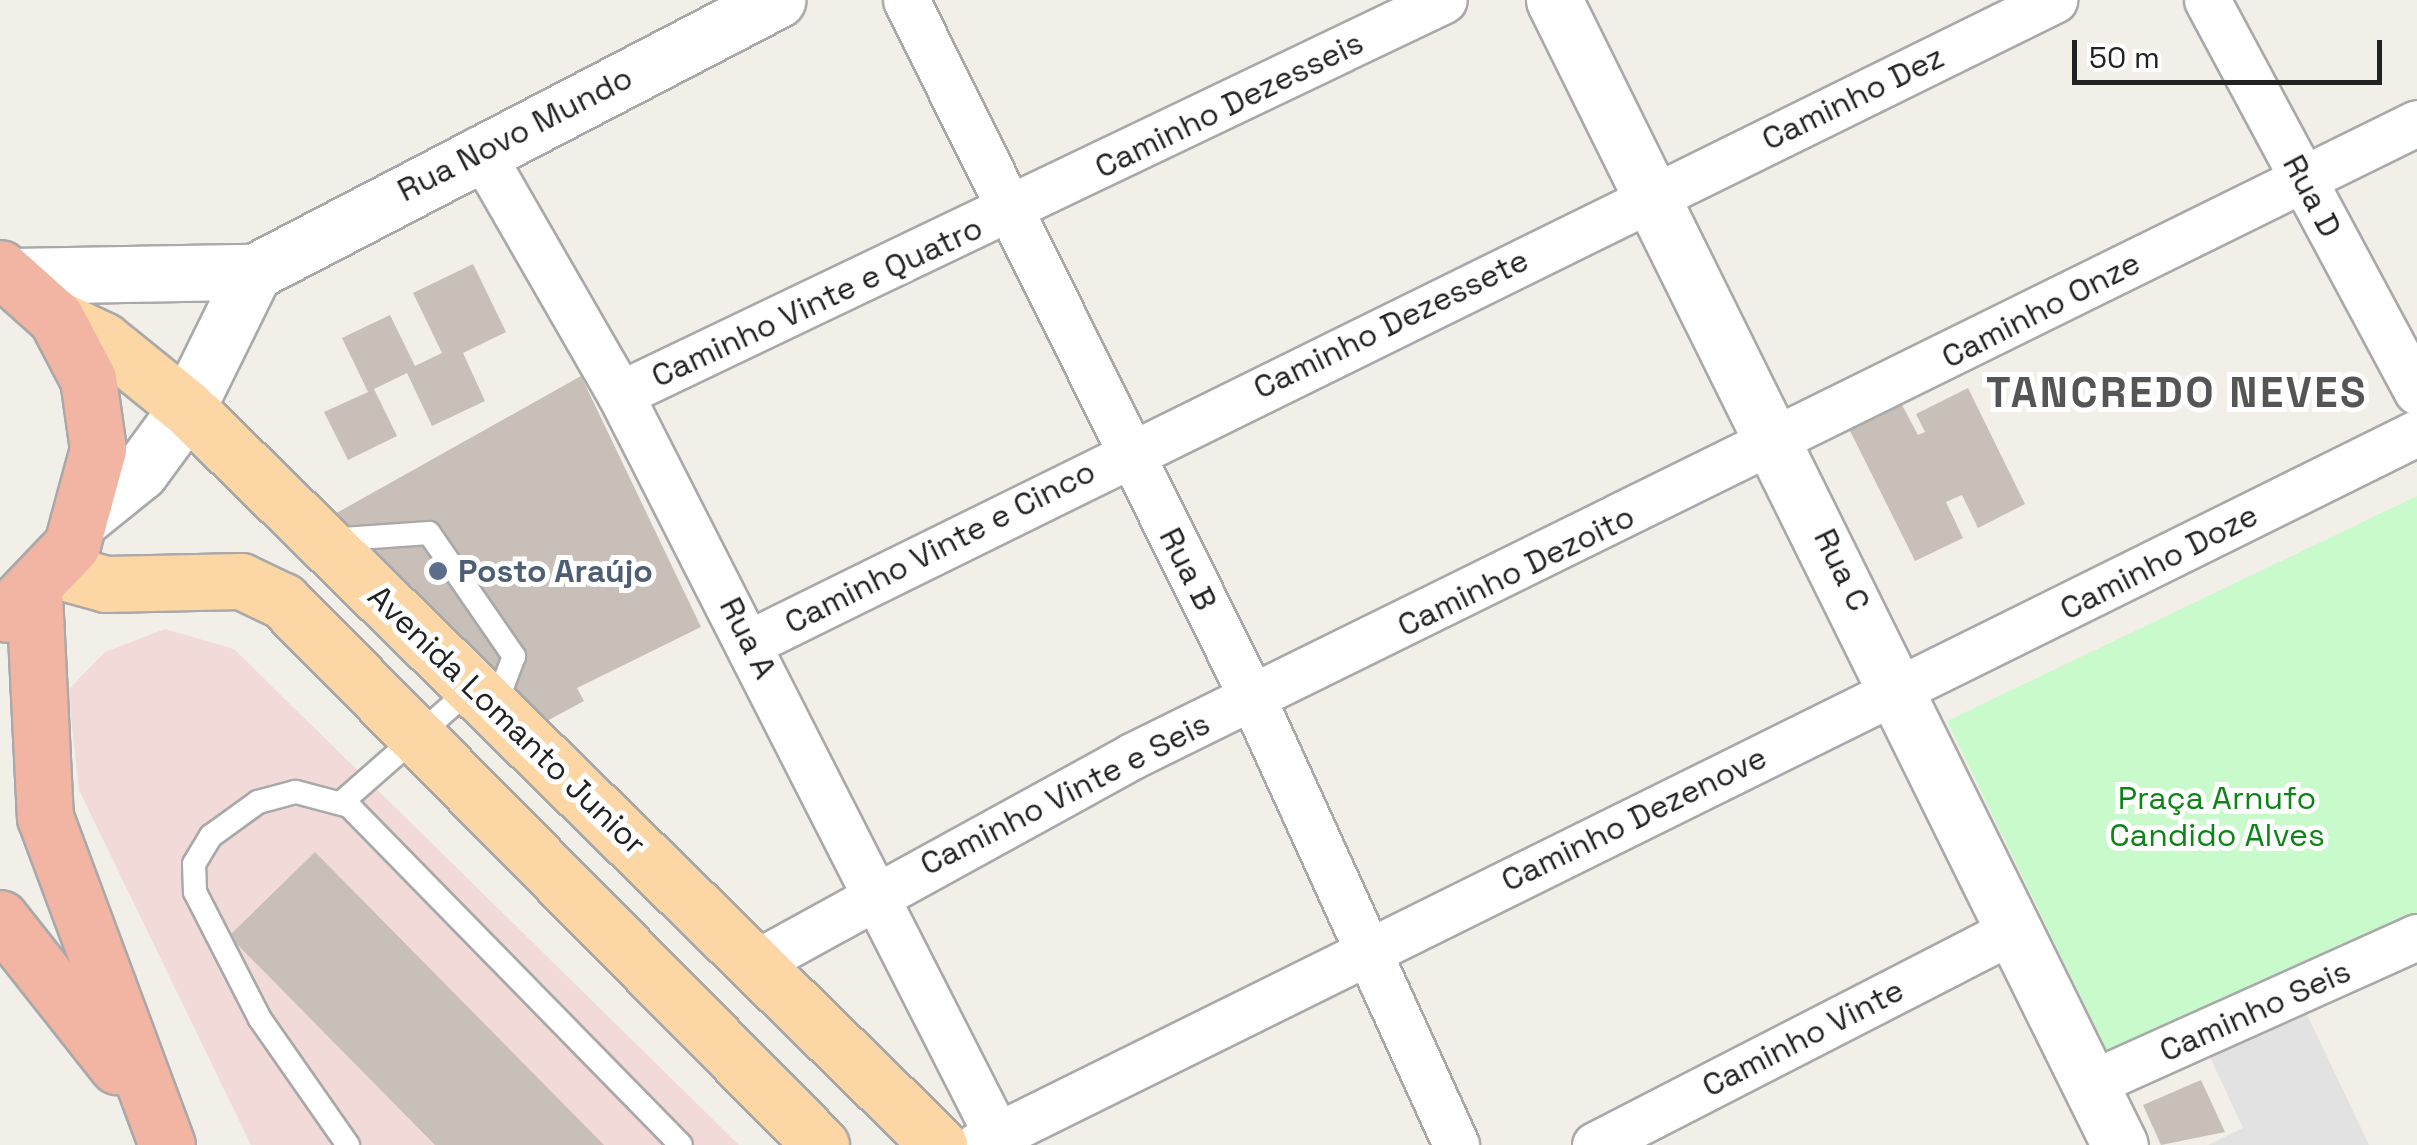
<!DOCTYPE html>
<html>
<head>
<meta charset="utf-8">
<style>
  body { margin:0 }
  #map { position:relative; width:2417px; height:1145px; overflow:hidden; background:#f2efe9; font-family:"Space Grotesk",sans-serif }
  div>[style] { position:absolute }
  .commercial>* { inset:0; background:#f2dad9 }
  .park>* { inset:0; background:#c8facc }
  .parking>* { inset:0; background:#e2e2e2 }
  .building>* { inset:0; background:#c7bfb8 }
  .roads { filter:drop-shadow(2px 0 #a9a9a9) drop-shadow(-2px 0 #a9a9a9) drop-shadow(0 2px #a9a9a9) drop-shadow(0 -2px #a9a9a9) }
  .service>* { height:22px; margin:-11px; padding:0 11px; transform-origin:11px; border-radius:11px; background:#fff }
  .minor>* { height:45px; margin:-22.5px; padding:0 22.5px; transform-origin:22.5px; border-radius:22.5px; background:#fff }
  .tertiary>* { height:55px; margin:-27.5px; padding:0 27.5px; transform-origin:27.5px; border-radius:27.5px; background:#fff }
  .primary>* { height:55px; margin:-27.5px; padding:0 27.5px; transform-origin:27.5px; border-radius:27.5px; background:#fcd6a4 }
  .trunk>* { height:55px; margin:-27.5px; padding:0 27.5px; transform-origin:27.5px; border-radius:27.5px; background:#f2b4a3 }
  .dots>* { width:28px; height:28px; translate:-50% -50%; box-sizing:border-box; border:5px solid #fff; border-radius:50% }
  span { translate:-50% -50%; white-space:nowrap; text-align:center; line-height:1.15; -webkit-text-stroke:10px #fff; paint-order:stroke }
  .street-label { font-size:32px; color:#222 }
  .service-label { font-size:32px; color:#4e5e75; font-weight:700 }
  .left { translate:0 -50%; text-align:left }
  .park-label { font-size:32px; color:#0c8416 }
  .district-label { font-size:42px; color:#555; font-weight:700; letter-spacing:2.5px }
  .scale { position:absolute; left:2072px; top:40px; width:310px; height:45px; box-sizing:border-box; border:5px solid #222; border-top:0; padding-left:12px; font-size:30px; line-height:35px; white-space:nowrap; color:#222; -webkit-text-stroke:8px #fff; paint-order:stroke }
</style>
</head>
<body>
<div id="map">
  <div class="commercial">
    <div style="clip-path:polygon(165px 629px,234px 649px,739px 1145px,251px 1145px,79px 790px,68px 690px,105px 652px)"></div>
  </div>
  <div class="park">
    <div style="clip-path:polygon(2417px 496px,2417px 949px,2125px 1088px,1947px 721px)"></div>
  </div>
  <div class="parking">
    <div style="clip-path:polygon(2304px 1008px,2369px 1145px,2208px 1145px,2243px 1128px,2208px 1053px)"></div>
  </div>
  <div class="building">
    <div style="clip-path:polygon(473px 264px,506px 332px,463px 353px,485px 401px,432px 426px,407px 373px,374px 389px,397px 436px,348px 460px,324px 412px,368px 392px,342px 338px,390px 315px,415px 366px,442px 353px,413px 293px)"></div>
    <div style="clip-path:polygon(581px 376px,701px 627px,577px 688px,584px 701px,545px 722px,333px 515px)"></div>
    <div style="clip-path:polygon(1968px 388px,2025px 504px,1978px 528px,1962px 495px,1946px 502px,1963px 538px,1915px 561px,1849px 429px,1901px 403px,1918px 435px,1925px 432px,1916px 414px)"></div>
    <div style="clip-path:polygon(315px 852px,604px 1145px,435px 1145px,229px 936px)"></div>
    <div style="clip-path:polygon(2201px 1080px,2225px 1132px,2161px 1145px,2143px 1105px)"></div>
  </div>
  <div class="roads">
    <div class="service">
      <div style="left:329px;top:540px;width:100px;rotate:-4deg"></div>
      <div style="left:429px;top:533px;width:150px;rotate:55.4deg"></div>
      <div style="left:514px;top:656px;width:51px;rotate:110.6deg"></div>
      <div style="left:342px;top:802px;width:174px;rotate:-41.3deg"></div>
      <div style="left:348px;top:1145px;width:154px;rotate:-124.9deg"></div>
      <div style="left:260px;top:1019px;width:143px;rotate:-117.1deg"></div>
      <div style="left:195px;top:892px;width:28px;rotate:-92deg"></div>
      <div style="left:194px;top:864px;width:33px;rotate:-59deg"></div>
      <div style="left:211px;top:836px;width:58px;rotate:-35.9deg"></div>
      <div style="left:258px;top:802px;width:39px;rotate:-15deg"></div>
      <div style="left:296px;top:792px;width:55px;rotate:14.8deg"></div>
      <div style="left:349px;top:806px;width:474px;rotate:45.6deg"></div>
    </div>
    <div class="minor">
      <div style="left:906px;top:0;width:780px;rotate:63.6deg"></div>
      <div style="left:1253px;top:699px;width:490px;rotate:65.5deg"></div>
      <div style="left:2207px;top:0;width:444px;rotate:61.8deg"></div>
      <div style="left:479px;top:149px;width:283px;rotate:60.1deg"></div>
      <div style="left:620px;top:394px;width:834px;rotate:63.04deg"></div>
      <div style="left:620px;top:394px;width:913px;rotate:-25.56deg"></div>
      <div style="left:751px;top:642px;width:1453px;rotate:-26.23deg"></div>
      <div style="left:754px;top:964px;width:431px;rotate:-28.8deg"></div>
      <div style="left:1132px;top:756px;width:1432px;rotate:-26.23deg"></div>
      <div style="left:2092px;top:1083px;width:356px;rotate:-24.2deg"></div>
      <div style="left:978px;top:1145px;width:1606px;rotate:-26.33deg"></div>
      <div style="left:1595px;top:1145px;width:469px;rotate:-27.2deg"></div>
    </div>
    <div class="tertiary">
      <div style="left:1554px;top:0;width:1277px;rotate:63.7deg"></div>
      <div style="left:14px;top:276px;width:240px;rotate:-1deg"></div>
      <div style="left:254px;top:272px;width:590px;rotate:-27.48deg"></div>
      <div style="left:84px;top:517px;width:72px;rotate:-38.8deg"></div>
      <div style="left:140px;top:472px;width:79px;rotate:-53.7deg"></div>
      <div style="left:187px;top:408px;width:152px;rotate:-63.8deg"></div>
    </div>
    <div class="primary">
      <div style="left:56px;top:318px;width:52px;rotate:25.1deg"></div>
      <div style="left:103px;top:340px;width:108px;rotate:39deg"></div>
      <div style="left:187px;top:408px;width:1053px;rotate:44.42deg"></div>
      <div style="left:55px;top:570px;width:53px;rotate:15.4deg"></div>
      <div style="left:106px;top:584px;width:135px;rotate:-1.3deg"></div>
      <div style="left:241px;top:581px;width:47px;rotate:25.5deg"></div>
      <div style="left:283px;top:601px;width:765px;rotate:45.32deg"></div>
    </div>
    <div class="trunk">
      <div style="left:0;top:268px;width:75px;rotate:41.8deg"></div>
      <div style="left:56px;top:318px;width:69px;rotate:62.3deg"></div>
      <div style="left:88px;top:379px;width:71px;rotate:81.9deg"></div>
      <div style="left:98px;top:449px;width:99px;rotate:105.2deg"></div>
      <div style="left:72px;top:545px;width:95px;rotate:133.7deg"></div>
      <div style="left:34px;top:594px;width:223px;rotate:87.2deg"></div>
      <div style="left:45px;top:817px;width:350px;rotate:69.6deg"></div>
      <div style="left:0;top:918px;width:189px;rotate:51.7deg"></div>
    </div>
  </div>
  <div class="dots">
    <div style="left:438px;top:571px;background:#5c6f8a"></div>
  </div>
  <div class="street-label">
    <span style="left:1853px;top:98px;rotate:-26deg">Caminho Dez</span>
    <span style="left:1229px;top:105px;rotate:-26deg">Caminho Dezesseis</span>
    <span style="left:515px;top:134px;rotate:-27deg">Rua Novo Mundo</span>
    <span style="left:2312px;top:196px;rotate:62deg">Rua D</span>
    <span style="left:817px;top:302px;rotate:-25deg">Caminho Vinte e Quatro</span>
    <span style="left:2041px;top:310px;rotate:-27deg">Caminho Onze</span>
    <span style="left:1391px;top:324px;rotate:-26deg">Caminho Dezessete</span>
    <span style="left:940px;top:547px;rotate:-27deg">Caminho Vinte e Cinco</span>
    <span style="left:2159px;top:562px;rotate:-27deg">Caminho Doze</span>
    <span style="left:1188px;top:569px;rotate:63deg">Rua B</span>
    <span style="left:1842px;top:570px;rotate:64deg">Rua C</span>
    <span style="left:1516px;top:571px;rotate:-26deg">Caminho Dezoito</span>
    <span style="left:748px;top:638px;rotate:63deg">Rua A</span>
    <span style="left:507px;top:720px;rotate:44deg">Avenida Lomanto Junior</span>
    <span style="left:1065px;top:794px;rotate:-27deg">Caminho Vinte e Seis</span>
    <span style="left:1634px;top:819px;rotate:-26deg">Caminho Dezenove</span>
    <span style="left:2255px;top:1011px;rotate:-24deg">Caminho Seis</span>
    <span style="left:1803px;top:1038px;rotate:-27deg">Caminho Vinte</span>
  </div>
  <div class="service-label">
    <span class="left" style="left:458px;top:571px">Posto Araújo</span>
  </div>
  <div class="park-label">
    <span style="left:2217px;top:817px">Praça Arnufo<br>Candido Alves</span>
  </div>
  <div class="district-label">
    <span style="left:2177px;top:393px">TANCREDO NEVES</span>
  </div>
  <div class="scale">50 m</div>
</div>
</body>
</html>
